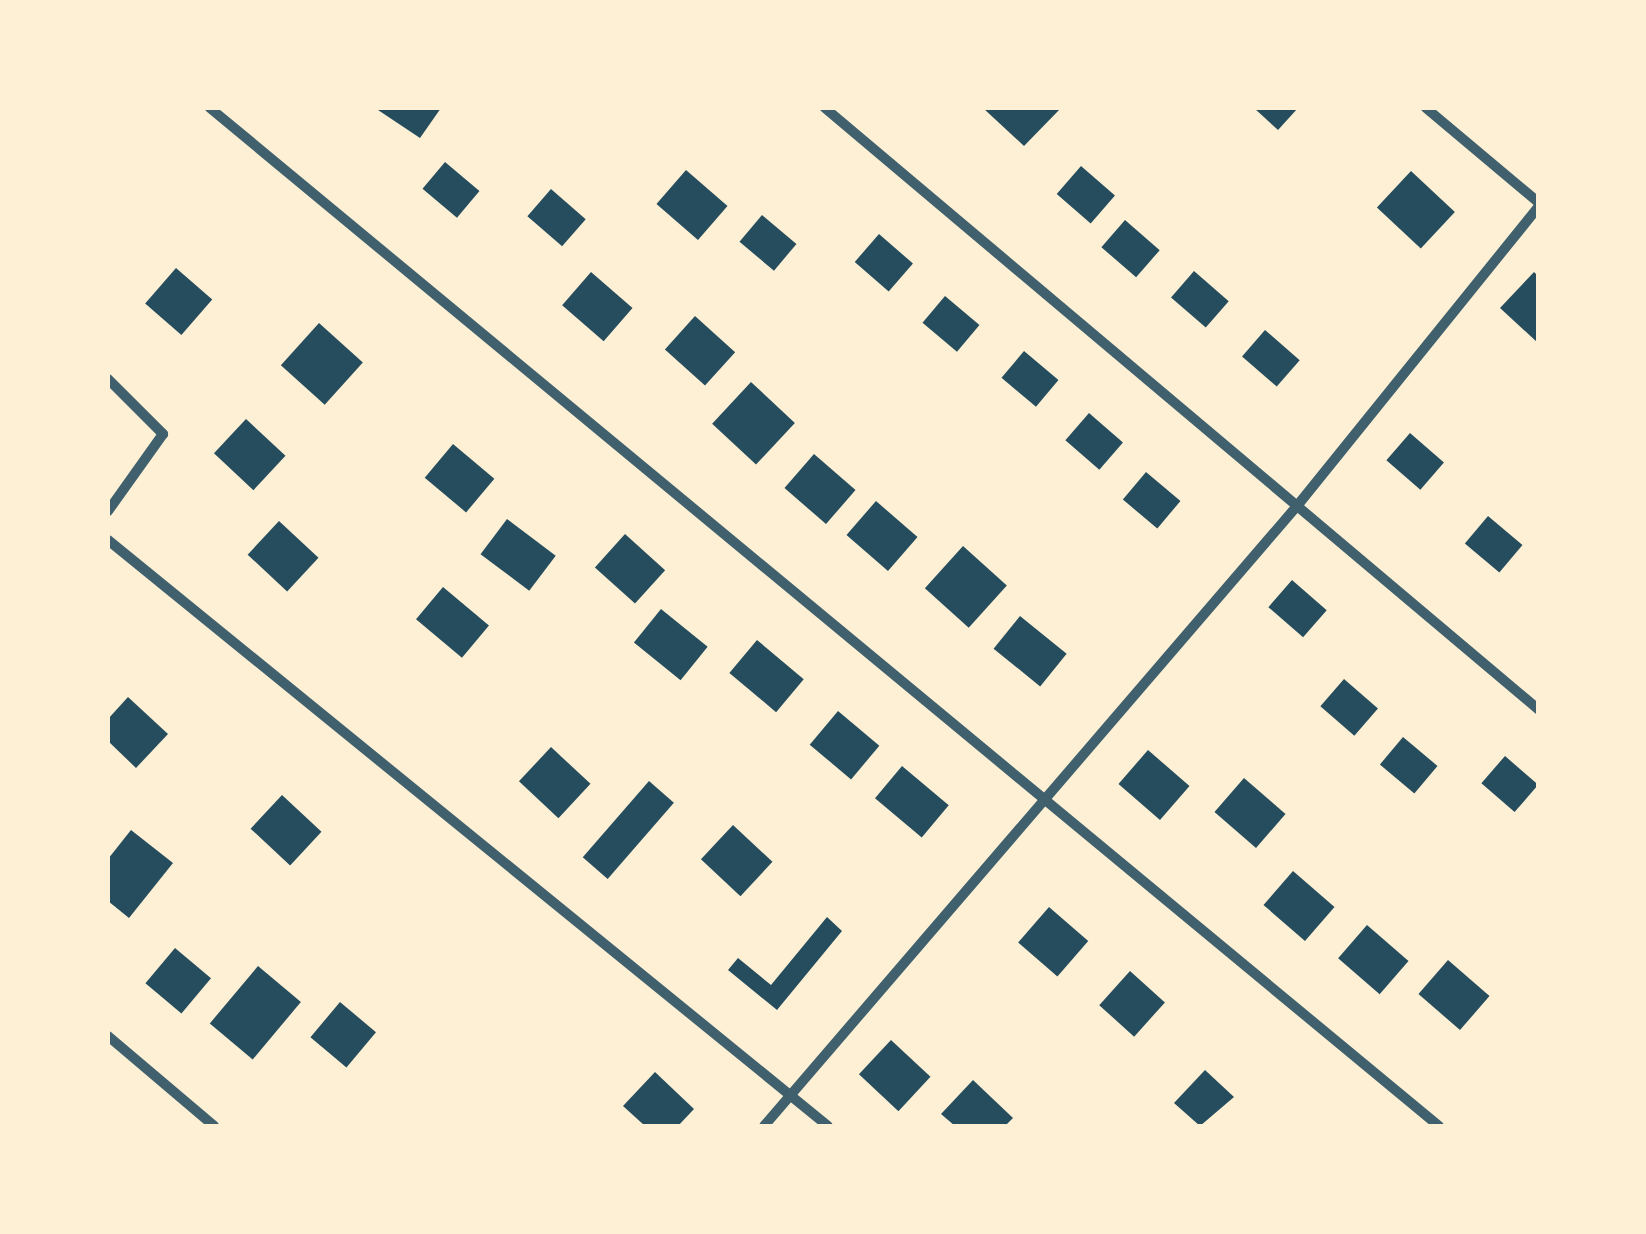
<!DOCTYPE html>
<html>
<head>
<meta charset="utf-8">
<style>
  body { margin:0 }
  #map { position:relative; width:1646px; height:1234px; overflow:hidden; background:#fdf0d5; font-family:Overpass,sans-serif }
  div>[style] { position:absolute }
  .building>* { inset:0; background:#264d5e; transform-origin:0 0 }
  .minor>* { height:10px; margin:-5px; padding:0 5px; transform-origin:5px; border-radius:5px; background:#3f606c }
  span { translate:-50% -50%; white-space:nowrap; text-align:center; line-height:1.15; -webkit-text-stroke:8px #fdf0d5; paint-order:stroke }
  .frame { position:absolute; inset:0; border:110px solid #fdf0d5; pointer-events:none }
</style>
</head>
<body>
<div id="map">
  <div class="building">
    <div style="clip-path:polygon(375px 108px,441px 108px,420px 138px)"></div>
    <div style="clip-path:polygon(983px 108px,1061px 108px,1024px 146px)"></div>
    <div style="clip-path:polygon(1254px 108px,1298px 108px,1278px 130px)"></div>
    <div style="left:445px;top:162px;width:45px;height:35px;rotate:40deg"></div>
    <div style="left:1081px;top:166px;width:45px;height:37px;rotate:41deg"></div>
    <div style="left:686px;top:170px;width:55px;height:45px;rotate:41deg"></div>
    <div style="left:1411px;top:171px;width:60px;height:50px;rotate:43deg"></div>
    <div style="left:551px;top:189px;width:46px;height:36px;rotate:41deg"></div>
    <div style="left:762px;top:215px;width:45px;height:35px;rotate:40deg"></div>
    <div style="left:1125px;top:220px;width:46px;height:36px;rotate:41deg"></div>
    <div style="left:879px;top:234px;width:45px;height:37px;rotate:41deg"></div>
    <div style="left:176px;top:268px;width:48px;height:47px;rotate:41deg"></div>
    <div style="left:1194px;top:271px;width:46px;height:35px;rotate:41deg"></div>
    <div style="left:591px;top:272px;width:55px;height:44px;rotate:41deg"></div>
    <div style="clip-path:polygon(1534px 272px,1538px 276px,1538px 343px,1500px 308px)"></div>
    <div style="left:945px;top:296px;width:45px;height:35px;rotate:40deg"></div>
    <div style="left:695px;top:316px;width:54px;height:45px;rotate:42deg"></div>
    <div style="left:319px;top:323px;width:59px;height:57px;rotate:42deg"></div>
    <div style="left:1265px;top:330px;width:46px;height:35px;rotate:41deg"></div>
    <div style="left:1024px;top:351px;width:45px;height:35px;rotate:40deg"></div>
    <div style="left:751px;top:382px;width:60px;height:57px;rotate:43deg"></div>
    <div style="left:1089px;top:413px;width:45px;height:36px;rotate:41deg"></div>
    <div style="left:246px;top:419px;width:54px;height:47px;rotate:43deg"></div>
    <div style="left:1410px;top:433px;width:45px;height:36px;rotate:41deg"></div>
    <div style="left:453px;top:444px;width:54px;height:44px;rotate:40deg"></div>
    <div style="left:814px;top:454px;width:55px;height:45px;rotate:41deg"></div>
    <div style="left:1146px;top:472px;width:45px;height:36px;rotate:40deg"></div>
    <div style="left:876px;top:501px;width:55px;height:45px;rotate:41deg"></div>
    <div style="left:1488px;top:516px;width:45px;height:36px;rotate:40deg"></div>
    <div style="left:507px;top:519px;width:61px;height:44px;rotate:37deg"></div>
    <div style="left:279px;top:521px;width:54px;height:46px;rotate:43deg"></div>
    <div style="left:625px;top:534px;width:54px;height:45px;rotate:42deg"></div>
    <div style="left:963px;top:546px;width:59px;height:57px;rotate:42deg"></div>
    <div style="left:1292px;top:580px;width:46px;height:36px;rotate:41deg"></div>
    <div style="left:443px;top:587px;width:60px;height:42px;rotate:40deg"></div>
    <div style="left:661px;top:609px;width:60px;height:43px;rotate:39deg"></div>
    <div style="left:1020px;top:616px;width:60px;height:42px;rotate:39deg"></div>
    <div style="left:757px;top:640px;width:61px;height:43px;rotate:40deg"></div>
    <div style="left:1344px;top:679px;width:45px;height:36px;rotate:41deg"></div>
    <div style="clip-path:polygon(128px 697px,168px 734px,136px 768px,108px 741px,108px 719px)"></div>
    <div style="left:838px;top:711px;width:54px;height:44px;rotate:40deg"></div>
    <div style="left:1403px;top:737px;width:45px;height:36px;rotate:40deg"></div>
    <div style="left:551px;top:747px;width:54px;height:47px;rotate:43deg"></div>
    <div style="left:1148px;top:750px;width:55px;height:45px;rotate:41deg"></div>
    <div style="left:1505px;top:756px;width:44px;height:36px;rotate:41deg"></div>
    <div style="left:902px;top:766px;width:61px;height:42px;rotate:40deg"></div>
    <div style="left:1244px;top:778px;width:55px;height:45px;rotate:41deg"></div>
    <div style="left:649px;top:781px;width:33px;height:101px;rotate:41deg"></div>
    <div style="left:282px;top:795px;width:54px;height:46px;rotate:43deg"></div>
    <div style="left:733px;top:825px;width:54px;height:47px;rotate:43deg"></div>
    <div style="clip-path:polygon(131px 830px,173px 863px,129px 918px,108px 901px,108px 859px)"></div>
    <div style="left:1293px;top:871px;width:55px;height:45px;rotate:41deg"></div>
    <div style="left:1049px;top:907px;width:52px;height:47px;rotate:41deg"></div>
    <div style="clip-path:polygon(827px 917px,842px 931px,777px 1010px,728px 970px,738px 958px,771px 985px)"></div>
    <div style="left:1367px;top:925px;width:55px;height:44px;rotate:41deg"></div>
    <div style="left:175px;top:948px;width:47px;height:46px;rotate:40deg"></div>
    <div style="left:1448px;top:960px;width:55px;height:45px;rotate:41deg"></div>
    <div style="left:258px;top:966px;width:56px;height:75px;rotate:40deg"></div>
    <div style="left:1130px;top:971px;width:47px;height:46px;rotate:42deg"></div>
    <div style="left:340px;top:1002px;width:47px;height:46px;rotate:40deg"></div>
    <div style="left:891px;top:1040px;width:54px;height:47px;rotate:43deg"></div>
    <div style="clip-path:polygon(1205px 1070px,1234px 1097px,1200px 1126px,1174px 1103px)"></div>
    <div style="clip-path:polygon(655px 1072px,694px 1109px,678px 1126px,645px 1126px,623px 1106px)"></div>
    <div style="clip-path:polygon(973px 1080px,1013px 1118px,1005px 1126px,955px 1126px,941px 1114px)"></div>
  </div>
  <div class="minor">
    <div style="left:210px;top:108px;width:1596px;rotate:39.64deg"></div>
    <div style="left:825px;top:108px;width:933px;rotate:40.13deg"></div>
    <div style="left:1426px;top:108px;width:146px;rotate:40deg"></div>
    <div style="left:108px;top:379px;width:78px;rotate:45deg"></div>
    <div style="left:163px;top:434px;width:95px;rotate:125.5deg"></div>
    <div style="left:108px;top:540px;width:928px;rotate:39.14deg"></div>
    <div style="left:108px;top:1036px;width:139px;rotate:40.3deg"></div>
    <div style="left:764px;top:1126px;width:818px;rotate:-49.32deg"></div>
    <div style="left:1297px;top:506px;width:384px;rotate:-51.1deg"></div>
  </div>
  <div class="frame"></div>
</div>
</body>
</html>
